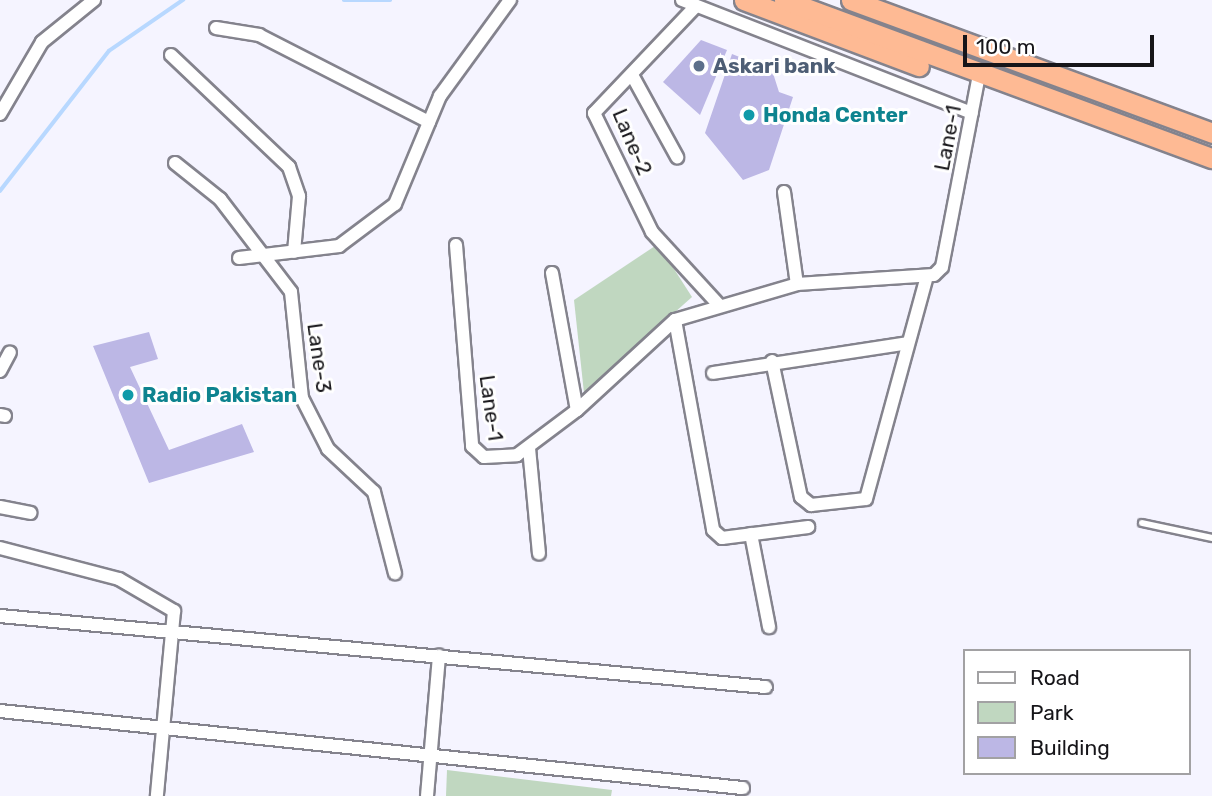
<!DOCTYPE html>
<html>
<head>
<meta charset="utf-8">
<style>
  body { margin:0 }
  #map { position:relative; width:1212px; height:796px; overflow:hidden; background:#f5f4ff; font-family:Rubik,sans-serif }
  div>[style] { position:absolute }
  .green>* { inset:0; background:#c0d7c0 }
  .stream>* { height:3.5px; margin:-1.75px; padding:0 1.75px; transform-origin:1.75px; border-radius:1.75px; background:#b8d8ff }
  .building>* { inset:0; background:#bcb7e5 }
  .roads { filter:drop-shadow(2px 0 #84838d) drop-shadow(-2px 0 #84838d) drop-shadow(0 2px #84838d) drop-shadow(0 -2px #84838d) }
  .service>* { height:6px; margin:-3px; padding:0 3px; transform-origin:3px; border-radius:3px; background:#fff }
  .minor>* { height:12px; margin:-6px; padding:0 6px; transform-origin:6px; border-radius:6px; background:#fff }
  .trunk>* { height:19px; margin:-9.5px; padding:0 9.5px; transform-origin:9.5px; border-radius:9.5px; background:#feba94 }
  .dots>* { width:19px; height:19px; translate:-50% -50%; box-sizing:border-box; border:4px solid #fff; border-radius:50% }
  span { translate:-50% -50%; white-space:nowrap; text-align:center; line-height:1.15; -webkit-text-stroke:6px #fff; paint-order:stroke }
  .service-label { font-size:21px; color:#4e5e75; font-weight:700 }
  .left { translate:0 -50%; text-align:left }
  .culture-label { font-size:21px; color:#0d838f; font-weight:700 }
  .street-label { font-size:21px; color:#161519 }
  .legend { position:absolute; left:963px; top:649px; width:228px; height:126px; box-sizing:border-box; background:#fff; border:2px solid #a2a1a3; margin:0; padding:9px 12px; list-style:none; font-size:21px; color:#161519 }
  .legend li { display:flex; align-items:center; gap:14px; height:35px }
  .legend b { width:35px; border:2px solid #a2a1a3 }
  .scale { position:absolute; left:963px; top:35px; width:191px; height:32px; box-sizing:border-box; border:4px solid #161519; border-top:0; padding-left:9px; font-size:21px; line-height:24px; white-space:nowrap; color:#161519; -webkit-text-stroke:5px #fff; paint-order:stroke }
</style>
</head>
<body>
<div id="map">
  <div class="green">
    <div style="clip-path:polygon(658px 244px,692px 297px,584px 393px,574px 300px)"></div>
    <div style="clip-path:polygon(447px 770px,612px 790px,611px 796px,446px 796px)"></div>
  </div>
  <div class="stream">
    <div style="left:344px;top:0;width:46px"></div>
    <div style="left:0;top:191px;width:177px;rotate:-52.1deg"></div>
    <div style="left:109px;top:51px;width:90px;rotate:-34.6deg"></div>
  </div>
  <div class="building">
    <div style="clip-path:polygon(701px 40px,727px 50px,700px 115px,663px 82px)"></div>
    <div style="clip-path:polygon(732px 54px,772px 70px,779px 92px,793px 97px,769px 170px,743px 180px,705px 133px)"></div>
    <div style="clip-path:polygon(149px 332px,158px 359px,130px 367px,169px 450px,242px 424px,254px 452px,149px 483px,93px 346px)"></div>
  </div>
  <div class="roads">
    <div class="service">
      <div style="left:1142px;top:523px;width:72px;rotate:12.1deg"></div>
    </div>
    <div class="minor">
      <div style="left:682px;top:0;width:311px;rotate:21.3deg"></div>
      <div style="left:696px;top:6px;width:148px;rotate:133.6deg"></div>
      <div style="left:594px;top:113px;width:132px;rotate:64deg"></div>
      <div style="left:652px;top:232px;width:98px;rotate:47.5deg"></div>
      <div style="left:216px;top:28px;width:44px;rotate:9.2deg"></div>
      <div style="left:259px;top:35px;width:191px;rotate:27.1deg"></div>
      <div style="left:171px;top:55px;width:163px;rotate:43.5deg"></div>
      <div style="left:289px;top:167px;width:31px;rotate:71deg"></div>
      <div style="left:299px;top:196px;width:56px;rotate:95.1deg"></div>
      <div style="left:632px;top:75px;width:94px;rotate:61.2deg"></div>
      <div style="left:0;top:114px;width:83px;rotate:-59.7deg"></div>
      <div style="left:42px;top:42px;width:67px;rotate:-38.9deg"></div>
      <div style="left:175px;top:163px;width:58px;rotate:38.7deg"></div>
      <div style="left:220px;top:199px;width:117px;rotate:52.6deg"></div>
      <div style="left:291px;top:292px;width:107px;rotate:84.1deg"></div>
      <div style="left:302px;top:398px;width:57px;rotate:63deg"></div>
      <div style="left:328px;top:449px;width:63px;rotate:43.1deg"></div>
      <div style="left:374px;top:492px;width:84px;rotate:75.5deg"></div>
      <div style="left:784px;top:192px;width:93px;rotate:82deg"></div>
      <div style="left:456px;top:245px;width:202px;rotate:85.4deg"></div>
      <div style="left:472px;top:446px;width:16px;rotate:43deg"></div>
      <div style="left:484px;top:457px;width:33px;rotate:-3deg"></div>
      <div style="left:517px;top:455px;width:75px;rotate:-36.9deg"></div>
      <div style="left:577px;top:410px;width:133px;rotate:-42.6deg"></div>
      <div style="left:675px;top:320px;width:127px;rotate:-16.4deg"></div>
      <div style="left:797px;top:284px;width:137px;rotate:-3.8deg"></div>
      <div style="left:934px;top:275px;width:11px;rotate:-45deg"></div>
      <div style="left:942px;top:267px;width:196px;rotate:-79.1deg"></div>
      <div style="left:239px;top:258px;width:101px;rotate:-6.8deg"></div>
      <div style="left:339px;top:246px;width:70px;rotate:-36.9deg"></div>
      <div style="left:395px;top:204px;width:117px;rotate:-67.4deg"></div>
      <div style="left:440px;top:96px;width:119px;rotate:-53.9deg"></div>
      <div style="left:552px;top:273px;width:139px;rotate:79.7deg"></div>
      <div style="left:675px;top:320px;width:213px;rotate:79.7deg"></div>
      <div style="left:713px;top:530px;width:12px;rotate:42deg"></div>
      <div style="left:722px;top:538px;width:87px;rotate:-7.3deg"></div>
      <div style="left:772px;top:361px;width:139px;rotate:78deg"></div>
      <div style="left:801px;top:497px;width:13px;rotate:39deg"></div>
      <div style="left:811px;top:505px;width:55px;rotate:-6.2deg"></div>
      <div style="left:866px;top:499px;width:227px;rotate:-74.7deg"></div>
      <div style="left:0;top:371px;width:21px;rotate:-62deg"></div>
      <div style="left:713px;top:373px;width:197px;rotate:-8.7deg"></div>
      <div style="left:0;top:415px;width:5px;rotate:11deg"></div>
      <div style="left:529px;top:448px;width:106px;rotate:84.6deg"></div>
      <div style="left:0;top:507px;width:31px;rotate:11deg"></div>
      <div style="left:751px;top:534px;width:95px;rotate:79deg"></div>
      <div style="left:0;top:548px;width:123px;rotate:14.6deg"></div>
      <div style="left:119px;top:579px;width:64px;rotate:30.2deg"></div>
      <div style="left:174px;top:611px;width:186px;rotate:95.3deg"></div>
      <div style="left:0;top:616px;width:769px;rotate:5.3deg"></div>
      <div style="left:0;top:711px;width:747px;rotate:5.92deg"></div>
      <div style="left:427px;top:796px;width:141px;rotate:-85.1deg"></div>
    </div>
    <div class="trunk">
      <div style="left:744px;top:0;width:187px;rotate:20.7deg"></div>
      <div style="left:784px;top:0;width:456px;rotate:20.3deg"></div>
      <div style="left:851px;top:0;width:385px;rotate:20.2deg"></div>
    </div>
  </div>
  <div class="dots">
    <div style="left:699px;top:66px;background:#5c6f8a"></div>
    <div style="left:749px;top:115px;background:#0f9aa8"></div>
    <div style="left:128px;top:395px;background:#0f9aa8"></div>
  </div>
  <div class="service-label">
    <span class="left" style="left:713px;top:66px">Askari bank</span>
  </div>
  <div class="culture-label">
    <span class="left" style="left:763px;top:115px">Honda Center</span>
    <span class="left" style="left:142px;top:395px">Radio Pakistan</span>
  </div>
  <div class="street-label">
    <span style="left:948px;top:138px;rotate:-79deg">Lane-1</span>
    <span style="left:632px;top:142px;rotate:67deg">Lane-2</span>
    <span style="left:319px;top:358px;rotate:82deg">Lane-3</span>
    <span style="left:491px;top:408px;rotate:82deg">Lane-1</span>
  </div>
  <ul class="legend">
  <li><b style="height:9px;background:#fff"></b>Road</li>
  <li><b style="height:19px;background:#c0d7c0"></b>Park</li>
  <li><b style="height:19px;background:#bcb7e5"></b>Building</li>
  </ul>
  <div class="scale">100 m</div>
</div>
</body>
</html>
